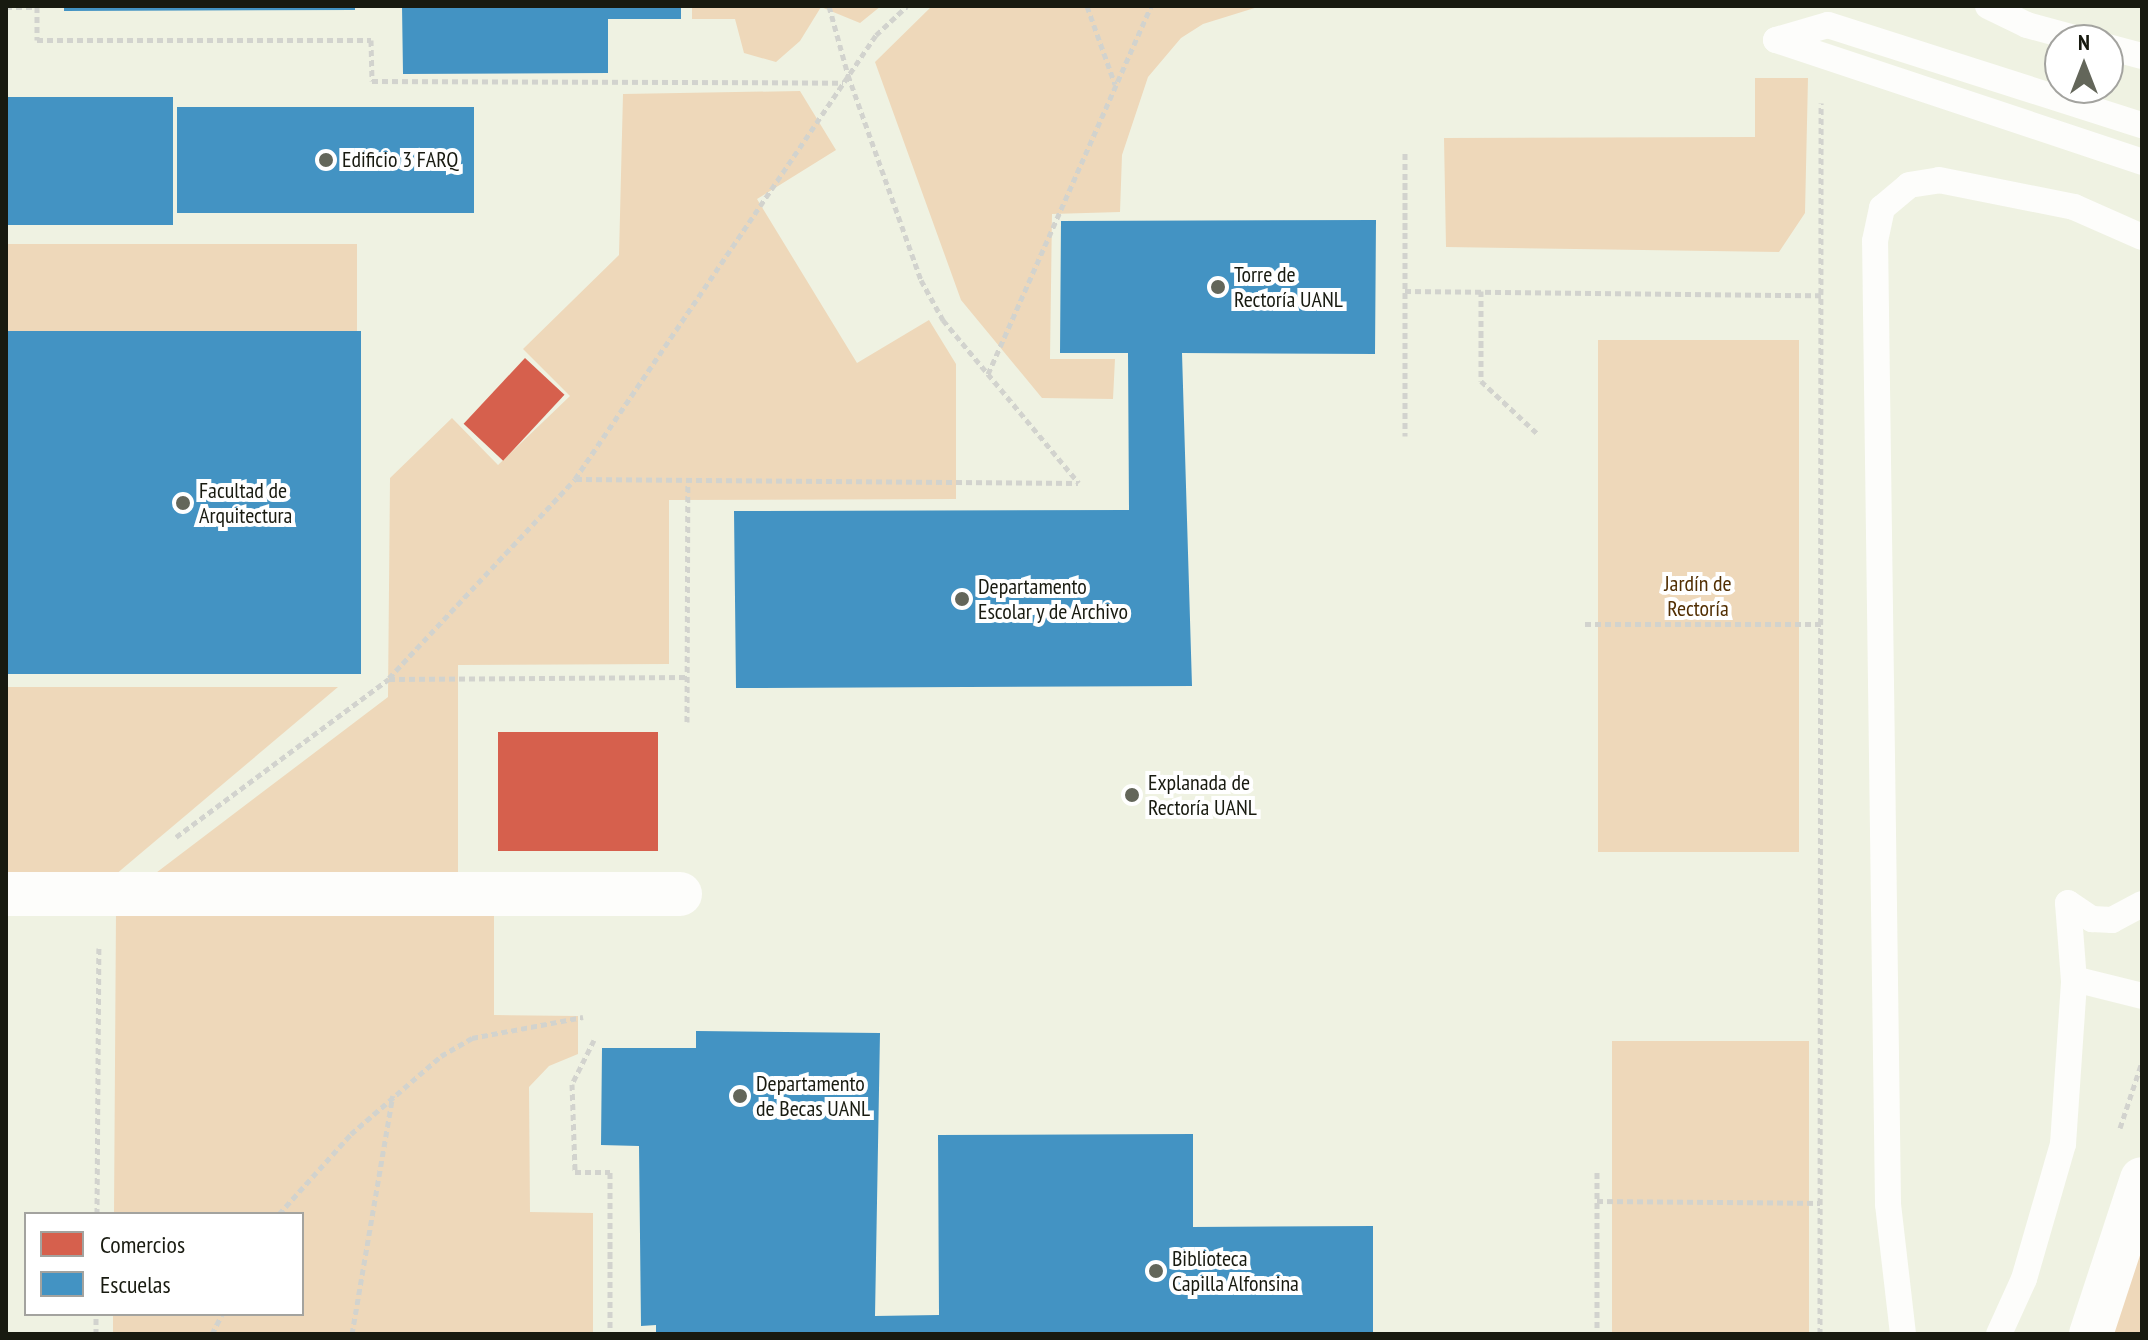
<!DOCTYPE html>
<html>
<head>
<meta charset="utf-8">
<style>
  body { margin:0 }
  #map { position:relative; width:2148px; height:1340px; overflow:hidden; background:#eff2e2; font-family:"PT Sans Narrow",sans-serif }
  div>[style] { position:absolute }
  .green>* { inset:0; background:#eed8ba; transform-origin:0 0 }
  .shops>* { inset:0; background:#d6604d; transform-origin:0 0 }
  .schools>* { inset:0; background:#4393c3; transform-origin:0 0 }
  .path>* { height:5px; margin-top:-2.5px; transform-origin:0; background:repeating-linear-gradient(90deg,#d2d3ce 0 6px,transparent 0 10px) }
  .lane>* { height:26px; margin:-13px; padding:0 13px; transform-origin:13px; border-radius:13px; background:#fdfdfb }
  .street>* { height:44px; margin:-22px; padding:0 22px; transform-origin:22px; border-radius:22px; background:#fdfdfb }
  .dots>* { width:22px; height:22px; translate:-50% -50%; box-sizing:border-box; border:4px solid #fff; border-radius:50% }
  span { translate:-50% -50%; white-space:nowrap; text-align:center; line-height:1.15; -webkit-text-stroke:8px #fff; paint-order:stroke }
  .poi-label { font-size:22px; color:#181a10 }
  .left { translate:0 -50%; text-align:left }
  .park-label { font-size:22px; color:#522f03 }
  .frame { position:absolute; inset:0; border:8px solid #181a10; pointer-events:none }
  .legend { position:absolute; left:24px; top:1212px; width:280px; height:104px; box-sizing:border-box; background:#fff; border:2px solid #a3a39f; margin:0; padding:10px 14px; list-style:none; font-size:24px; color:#181a10 }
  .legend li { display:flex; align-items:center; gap:16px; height:40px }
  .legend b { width:40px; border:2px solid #a3a39f }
  .north { position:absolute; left:2044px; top:24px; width:80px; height:80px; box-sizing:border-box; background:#fff; border:2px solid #a3a39f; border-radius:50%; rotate:0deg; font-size:22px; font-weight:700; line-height:32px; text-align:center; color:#181a10 }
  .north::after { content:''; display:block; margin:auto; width:28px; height:36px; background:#63665a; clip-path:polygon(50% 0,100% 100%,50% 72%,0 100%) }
</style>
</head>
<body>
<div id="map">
  <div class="green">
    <div style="clip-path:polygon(692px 6px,881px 6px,860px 23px,821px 7px,800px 41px,776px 62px,744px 53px,735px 19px,692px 19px)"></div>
    <div style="clip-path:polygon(932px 6px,1261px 6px,1203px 24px,1181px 38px,1148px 77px,1122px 155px,1120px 212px,1052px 214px,1050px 359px,1115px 359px,1113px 399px,1042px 398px,961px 300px,875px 62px)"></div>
    <div style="clip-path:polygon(1755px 78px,1808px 78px,1805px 213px,1779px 252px,1446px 247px,1444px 138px,1755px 137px)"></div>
    <div style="clip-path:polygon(800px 91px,836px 150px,757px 199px,857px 363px,929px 320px,956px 364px,956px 499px,669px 500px,669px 664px,458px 665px,458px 880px,144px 882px,388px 697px,390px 478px,452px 418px,498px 465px,570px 396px,523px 349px,619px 255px,623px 94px)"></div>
    <div style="left:6px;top:244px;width:351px;height:87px"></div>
    <div style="left:1598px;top:340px;width:201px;height:512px"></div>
    <div style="clip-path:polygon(6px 687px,338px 687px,115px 875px,6px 876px)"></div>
    <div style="clip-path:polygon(116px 911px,494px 915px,494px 1015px,578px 1016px,578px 1054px,549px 1066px,529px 1087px,530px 1212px,593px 1213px,593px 1333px,113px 1334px,113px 1314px,302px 1314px,302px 1214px,114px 1214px)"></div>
    <div style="left:1612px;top:1041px;width:197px;height:293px"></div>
    <div style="clip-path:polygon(2142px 1240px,2142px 1334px,2111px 1334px)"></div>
  </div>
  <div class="shops">
    <div style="left:525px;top:358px;width:54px;height:90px;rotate:43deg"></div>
    <div style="left:498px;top:732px;width:160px;height:119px"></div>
  </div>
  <div class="schools">
    <div style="clip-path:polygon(64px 6px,355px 6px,355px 10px,64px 11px)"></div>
    <div style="clip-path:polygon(402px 6px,681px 6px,681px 19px,608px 19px,608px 73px,403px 74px)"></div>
    <div style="left:6px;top:97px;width:167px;height:128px"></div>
    <div style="left:177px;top:107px;width:297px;height:106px"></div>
    <div style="clip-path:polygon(1376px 220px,1375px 354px,1182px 353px,1192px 686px,736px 688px,734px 511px,1129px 510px,1128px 353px,1060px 353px,1061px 221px)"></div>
    <div style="left:361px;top:331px;width:343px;height:355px;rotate:90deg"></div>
    <div style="clip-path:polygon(696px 1031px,880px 1033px,875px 1316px,939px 1315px,938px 1135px,1193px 1134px,1193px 1227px,1373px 1226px,1373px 1334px,656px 1334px,656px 1325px,641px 1326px,639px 1146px,601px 1145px,602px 1048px,696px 1048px)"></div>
  </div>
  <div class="path">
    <div style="left:829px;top:6px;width:72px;rotate:74.6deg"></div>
    <div style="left:848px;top:75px;width:218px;rotate:70.4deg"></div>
    <div style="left:921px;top:280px;width:46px;rotate:61.2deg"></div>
    <div style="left:943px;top:320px;width:212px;rotate:50.2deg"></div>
    <div style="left:1087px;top:6px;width:83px;rotate:70.3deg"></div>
    <div style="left:6px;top:7px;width:31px"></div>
    <div style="left:37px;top:7px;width:33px;rotate:90deg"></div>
    <div style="left:37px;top:40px;width:334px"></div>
    <div style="left:371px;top:40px;width:41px;rotate:88.6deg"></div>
    <div style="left:372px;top:81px;width:471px;rotate:0.2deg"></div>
    <div style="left:1405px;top:153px;width:283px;rotate:90deg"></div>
    <div style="left:1405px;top:291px;width:416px;rotate:0.6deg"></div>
    <div style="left:1481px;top:291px;width:90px;rotate:90deg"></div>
    <div style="left:1481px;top:381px;width:79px;rotate:43deg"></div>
    <div style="left:988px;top:374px;width:402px;rotate:-66.1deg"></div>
    <div style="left:576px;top:479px;width:502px;rotate:0.46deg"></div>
    <div style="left:1585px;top:624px;width:236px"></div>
    <div style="left:389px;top:678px;width:272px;rotate:-46.9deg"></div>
    <div style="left:575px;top:479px;width:536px;rotate:-55.87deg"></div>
    <div style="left:876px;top:35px;width:42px;rotate:-43.1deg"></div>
    <div style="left:687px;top:722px;width:239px;rotate:-89.8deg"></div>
    <div style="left:176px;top:837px;width:265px;rotate:-36.6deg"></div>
    <div style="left:389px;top:679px;width:298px;rotate:-0.4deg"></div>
    <div style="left:594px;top:1040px;width:49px;rotate:116.6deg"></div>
    <div style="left:572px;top:1084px;width:88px;rotate:88deg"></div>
    <div style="left:575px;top:1172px;width:35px"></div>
    <div style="left:610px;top:1172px;width:162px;rotate:90deg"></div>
    <div style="left:2120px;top:1128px;width:70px;rotate:-71.6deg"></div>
    <div style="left:1597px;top:1172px;width:162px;rotate:90deg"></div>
    <div style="left:1597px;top:1201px;width:223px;rotate:0.5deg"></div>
    <div style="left:97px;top:1214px;width:266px;rotate:-89.6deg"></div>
    <div style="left:279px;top:1214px;width:108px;rotate:-48deg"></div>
    <div style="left:351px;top:1134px;width:119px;rotate:-40.9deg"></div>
    <div style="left:441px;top:1056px;width:36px;rotate:-30deg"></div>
    <div style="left:472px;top:1038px;width:113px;rotate:-10.7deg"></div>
    <div style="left:96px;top:1334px;width:20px;rotate:-90deg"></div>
    <div style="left:212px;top:1334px;width:22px;rotate:-63deg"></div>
    <div style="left:352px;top:1334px;width:242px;rotate:-80.3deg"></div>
    <div style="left:1820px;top:1334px;width:1231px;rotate:-89.95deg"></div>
  </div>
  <div class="lane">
    <div style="left:1988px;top:6px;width:43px;rotate:26deg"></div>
    <div style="left:2027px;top:25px;width:57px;rotate:15.3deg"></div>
    <div style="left:1776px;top:40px;width:386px;rotate:18.4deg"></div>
    <div style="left:1776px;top:40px;width:54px;rotate:-16.1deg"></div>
    <div style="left:1828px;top:25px;width:330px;rotate:17.7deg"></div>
    <div style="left:2108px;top:47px;width:35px;rotate:15deg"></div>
    <div style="left:2068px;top:903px;width:29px;rotate:34deg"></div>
    <div style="left:2092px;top:919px;width:20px;rotate:3deg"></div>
    <div style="left:2112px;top:920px;width:34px;rotate:-28deg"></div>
    <div style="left:2074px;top:979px;width:70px;rotate:14deg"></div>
    <div style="left:1903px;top:1334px;width:131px;rotate:-96.6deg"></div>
    <div style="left:1888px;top:1204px;width:963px;rotate:-90.77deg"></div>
    <div style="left:1875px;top:241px;width:34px;rotate:-78deg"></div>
    <div style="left:1882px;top:208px;width:35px;rotate:-40deg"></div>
    <div style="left:1909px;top:185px;width:30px;rotate:-9deg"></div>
    <div style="left:1939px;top:180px;width:138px;rotate:11.3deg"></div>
    <div style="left:2074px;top:207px;width:74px;rotate:23.8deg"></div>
    <div style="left:1999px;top:1334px;width:60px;rotate:-65.6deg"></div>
    <div style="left:2024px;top:1279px;width:141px;rotate:-73.9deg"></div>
    <div style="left:2063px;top:1144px;width:163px;rotate:-86.1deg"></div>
    <div style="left:2074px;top:981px;width:78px;rotate:-94.4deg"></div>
  </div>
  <div class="street">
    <div style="left:6px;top:894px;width:674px"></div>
    <div style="left:2091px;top:1334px;width:163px;rotate:-71.8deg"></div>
  </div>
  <div class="dots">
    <div style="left:326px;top:160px;background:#63665a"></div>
    <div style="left:1218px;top:287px;background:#63665a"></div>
    <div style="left:183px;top:503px;background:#63665a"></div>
    <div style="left:962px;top:599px;background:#63665a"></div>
    <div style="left:1132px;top:795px;background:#63665a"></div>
    <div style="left:740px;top:1096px;background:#63665a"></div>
    <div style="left:1156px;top:1271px;background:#63665a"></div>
  </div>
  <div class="poi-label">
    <span class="left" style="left:342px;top:160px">Edificio 3 FARQ</span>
    <span class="left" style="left:1234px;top:287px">Torre de<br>Rectoría UANL</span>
    <span class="left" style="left:199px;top:503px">Facultad de<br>Arquitectura</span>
    <span class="left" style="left:978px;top:599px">Departamento<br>Escolar y de Archivo</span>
    <span class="left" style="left:1148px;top:795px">Explanada de<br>Rectoría UANL</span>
    <span class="left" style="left:756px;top:1096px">Departamento<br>de Becas UANL</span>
    <span class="left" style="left:1172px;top:1271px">Biblioteca<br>Capilla Alfonsina</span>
  </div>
  <div class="park-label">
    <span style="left:1698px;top:596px">Jardín de<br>Rectoría</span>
  </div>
  <div class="frame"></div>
  <ul class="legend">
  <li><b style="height:22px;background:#d6604d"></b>Comercios</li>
  <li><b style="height:22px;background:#4393c3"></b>Escuelas</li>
  </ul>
  <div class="north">N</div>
</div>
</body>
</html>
